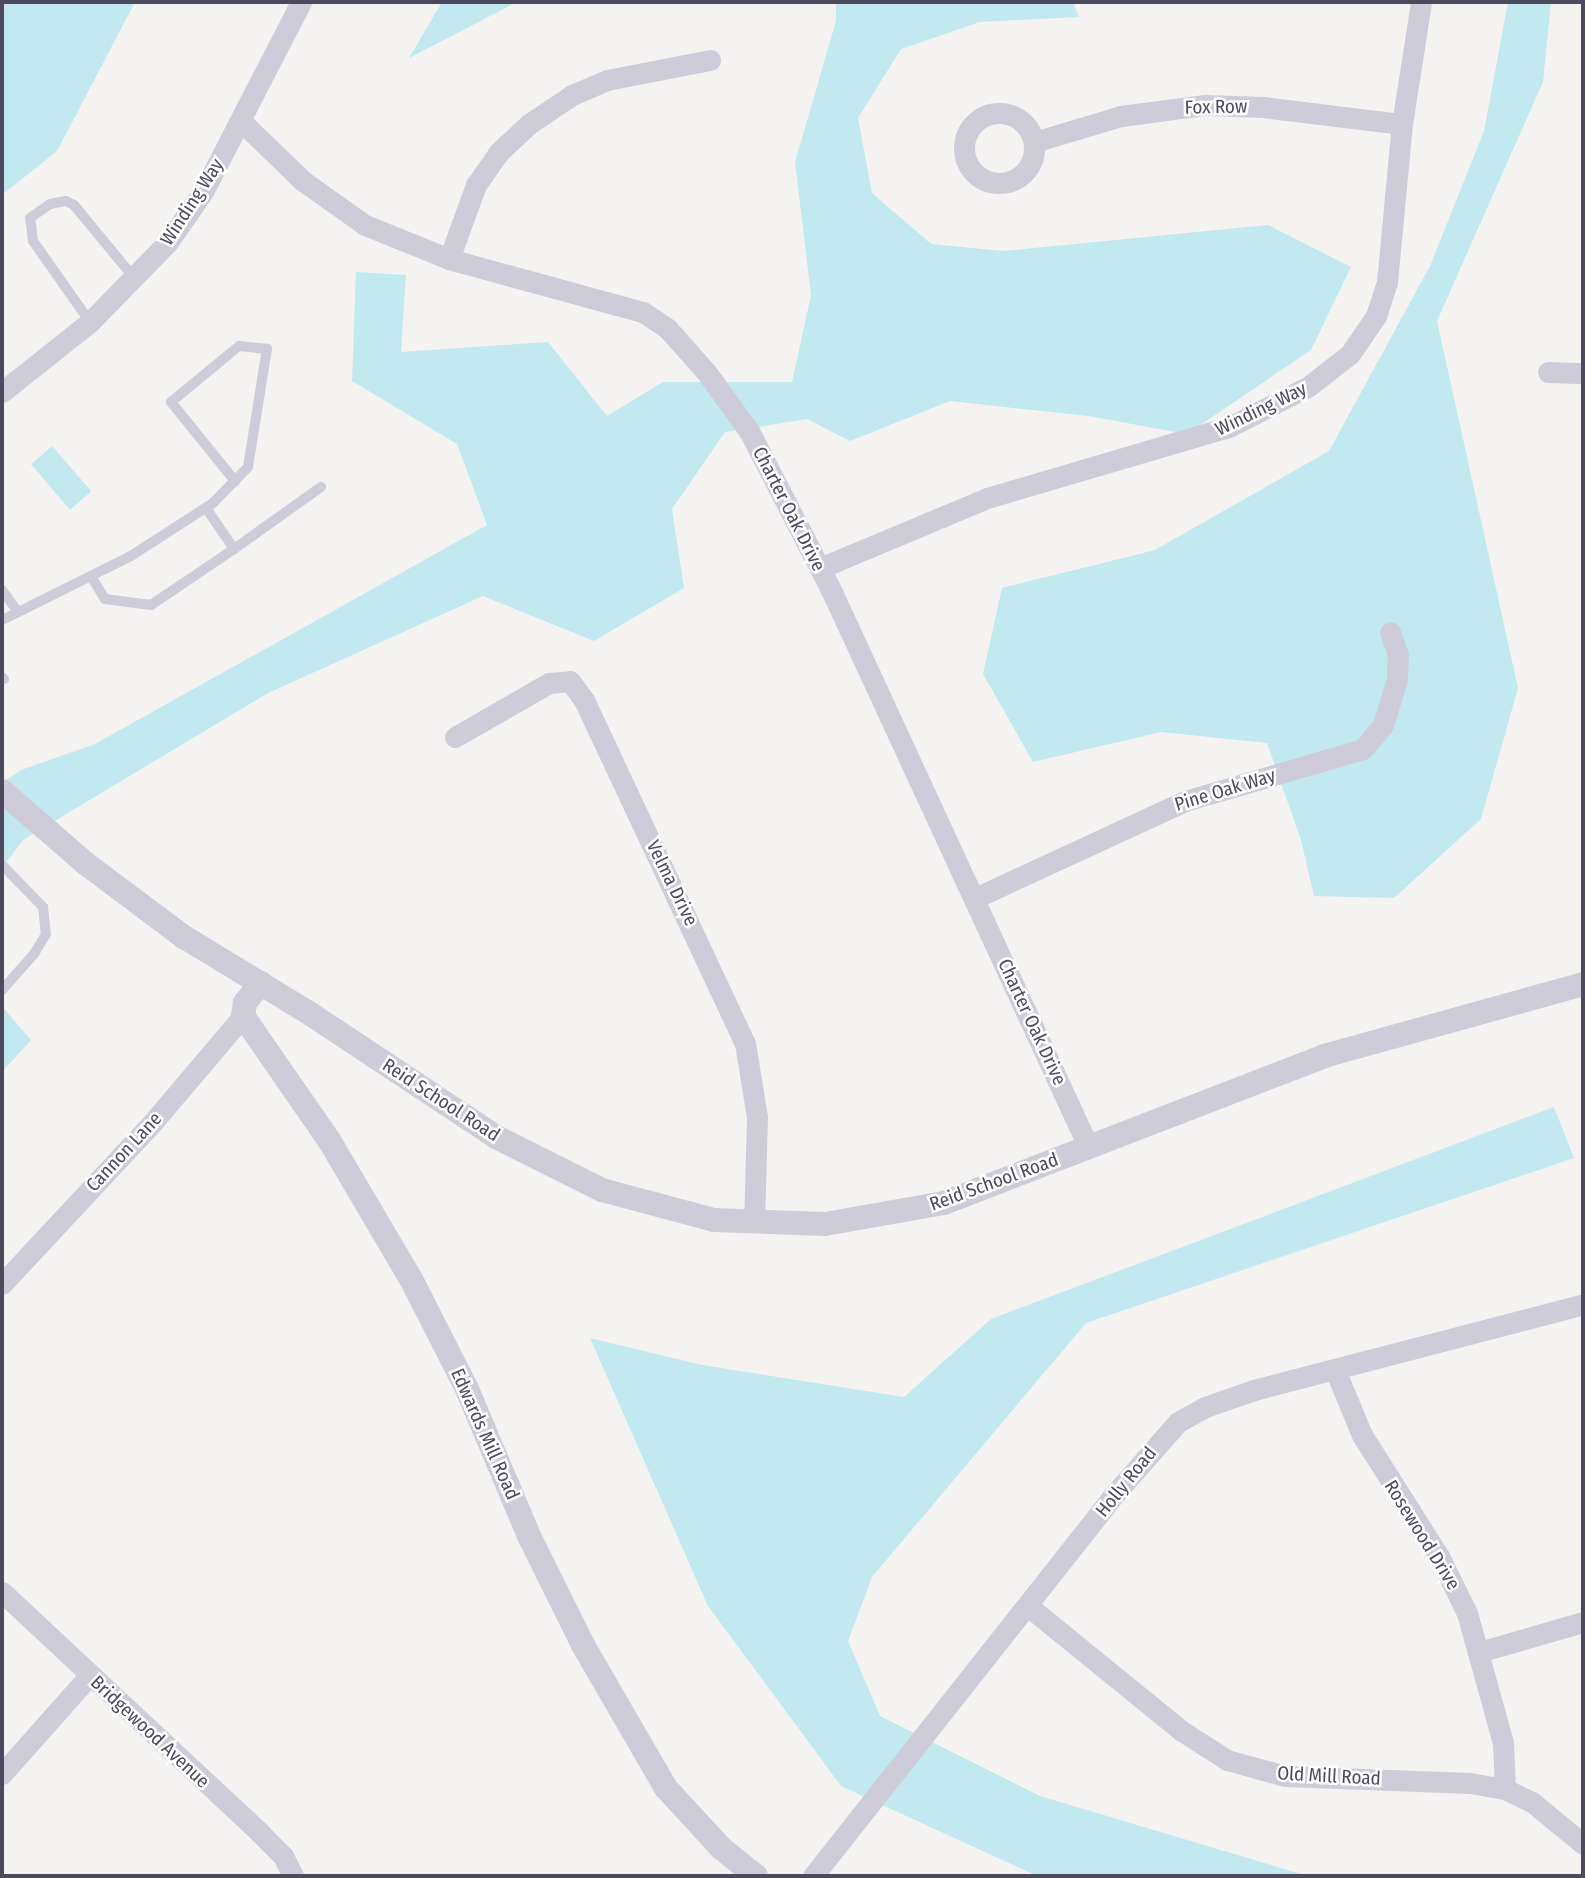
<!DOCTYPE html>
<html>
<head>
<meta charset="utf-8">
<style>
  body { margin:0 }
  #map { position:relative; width:1585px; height:1878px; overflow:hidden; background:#f4f3f1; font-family:"Fira Sans Condensed",sans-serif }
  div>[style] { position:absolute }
  .green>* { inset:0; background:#c2e9ef; transform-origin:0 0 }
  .service>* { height:10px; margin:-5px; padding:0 5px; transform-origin:5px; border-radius:5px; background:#cfccda }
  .minor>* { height:21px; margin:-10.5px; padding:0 10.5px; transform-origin:10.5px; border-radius:10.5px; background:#cfccda }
  .minor>.ring { margin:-10.5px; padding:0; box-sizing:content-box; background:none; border:21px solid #cfccda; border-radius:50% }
  .tertiary>* { height:24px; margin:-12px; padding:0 12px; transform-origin:12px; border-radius:12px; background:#cfccda }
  span { translate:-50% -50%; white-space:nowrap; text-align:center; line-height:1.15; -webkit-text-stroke:5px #fff; paint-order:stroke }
  .street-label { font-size:19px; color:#4e4a5e }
  .frame { position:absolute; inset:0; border:4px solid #4e4a5e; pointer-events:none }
</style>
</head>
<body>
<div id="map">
  <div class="green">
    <div style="clip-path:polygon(2px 2px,135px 2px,57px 151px,2px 195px)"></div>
    <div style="clip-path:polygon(442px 2px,517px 2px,409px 58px)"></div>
    <div style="clip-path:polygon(836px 2px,1073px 2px,1079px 17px,980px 22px,901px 49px,858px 118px,872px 193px,931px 244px,1003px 251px,1268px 225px,1351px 267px,1311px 350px,1187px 434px,1088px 416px,950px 401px,850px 441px,807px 419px,725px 432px,672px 509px,684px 588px,594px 641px,483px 596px,268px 693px,23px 840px,2px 868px,2px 783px,21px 770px,95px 744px,487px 525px,457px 444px,352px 381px,356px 272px,406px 275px,401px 352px,548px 342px,607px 416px,663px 382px,792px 382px,811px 295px,795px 162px,836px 21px)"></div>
    <div style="clip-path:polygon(1508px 2px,1551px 2px,1543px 82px,1437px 321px,1518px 688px,1481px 819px,1394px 898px,1314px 896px,1301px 840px,1267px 743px,1161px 732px,1033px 762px,983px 674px,1002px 588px,1155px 550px,1329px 451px,1430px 266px,1484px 131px)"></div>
    <div style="left:52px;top:446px;width:60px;height:28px;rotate:49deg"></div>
    <div style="clip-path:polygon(2px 1006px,31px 1040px,2px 1072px)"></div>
    <div style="clip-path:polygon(1554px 1107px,1574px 1158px,1086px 1323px,872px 1577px,848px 1641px,880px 1716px,1040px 1796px,1308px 1876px,1037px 1876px,841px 1786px,708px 1606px,590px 1338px,702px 1365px,904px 1397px,991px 1319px)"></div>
  </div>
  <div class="service">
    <div style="left:90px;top:322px;width:99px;rotate:-125.1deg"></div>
    <div style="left:33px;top:241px;width:23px;rotate:-97deg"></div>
    <div style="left:30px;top:218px;width:24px;rotate:-35deg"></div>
    <div style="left:50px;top:204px;width:16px;rotate:-11deg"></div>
    <div style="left:66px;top:201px;width:9px;rotate:27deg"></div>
    <div style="left:74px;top:205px;width:96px;rotate:50.5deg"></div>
    <div style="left:234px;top:549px;width:107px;rotate:-35.5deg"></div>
    <div style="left:91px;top:576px;width:27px;rotate:59deg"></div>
    <div style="left:105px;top:599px;width:46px;rotate:7.4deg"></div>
    <div style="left:151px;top:605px;width:100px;rotate:-34deg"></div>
    <div style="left:234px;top:549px;width:50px;rotate:-124.3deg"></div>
    <div style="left:2px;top:590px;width:27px;rotate:54deg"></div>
    <div style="left:2px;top:620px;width:144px;rotate:-26.4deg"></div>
    <div style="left:131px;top:556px;width:98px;rotate:-32.9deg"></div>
    <div style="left:213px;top:503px;width:50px;rotate:-45.8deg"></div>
    <div style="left:248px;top:467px;width:120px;rotate:-80.9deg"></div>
    <div style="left:267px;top:349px;width:28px;rotate:-174deg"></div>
    <div style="left:239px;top:346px;width:88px;rotate:140.5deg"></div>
    <div style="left:171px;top:402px;width:102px;rotate:51deg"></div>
    <div style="left:2px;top:677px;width:3px;rotate:45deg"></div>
    <div style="left:2px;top:865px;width:59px;rotate:45.7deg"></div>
    <div style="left:43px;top:907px;width:27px;rotate:84deg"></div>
    <div style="left:46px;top:934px;width:23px;rotate:121deg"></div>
    <div style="left:34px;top:954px;width:48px;rotate:131.6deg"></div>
  </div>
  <div class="minor">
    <div class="ring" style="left:964px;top:113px;width:49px;height:49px"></div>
    <div style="left:241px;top:121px;width:86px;rotate:44.1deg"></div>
    <div style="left:303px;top:181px;width:76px;rotate:35.4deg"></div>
    <div style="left:365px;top:225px;width:91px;rotate:22deg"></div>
    <div style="left:449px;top:259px;width:201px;rotate:15.3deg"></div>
    <div style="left:643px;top:312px;width:30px;rotate:34deg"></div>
    <div style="left:668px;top:329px;width:59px;rotate:48.4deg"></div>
    <div style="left:707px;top:373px;width:72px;rotate:54.1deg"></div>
    <div style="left:749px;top:431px;width:181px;rotate:62.7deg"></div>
    <div style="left:832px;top:592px;width:610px;rotate:65.2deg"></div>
    <div style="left:1034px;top:142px;width:91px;rotate:-16.6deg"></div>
    <div style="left:1121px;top:116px;width:85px;rotate:-7.5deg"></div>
    <div style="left:1205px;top:105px;width:58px;rotate:2deg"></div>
    <div style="left:1263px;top:107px;width:140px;rotate:7deg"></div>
    <div style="left:449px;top:259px;width:79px;rotate:-70deg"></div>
    <div style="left:476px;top:185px;width:39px;rotate:-55deg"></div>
    <div style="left:498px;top:153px;width:42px;rotate:-43.1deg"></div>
    <div style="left:529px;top:124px;width:52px;rotate:-34deg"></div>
    <div style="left:572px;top:95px;width:38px;rotate:-23deg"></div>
    <div style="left:607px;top:80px;width:105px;rotate:-11deg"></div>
    <div style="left:1548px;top:372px;width:35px;rotate:2deg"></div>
    <div style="left:2px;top:392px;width:112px;rotate:-38.5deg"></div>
    <div style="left:90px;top:322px;width:112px;rotate:-45.7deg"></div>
    <div style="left:168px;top:242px;width:63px;rotate:-55.3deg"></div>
    <div style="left:204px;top:190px;width:212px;rotate:-62.7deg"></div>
    <div style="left:820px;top:568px;width:181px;rotate:-22.7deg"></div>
    <div style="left:987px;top:498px;width:252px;rotate:-16.4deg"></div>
    <div style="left:1229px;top:427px;width:90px;rotate:-27.1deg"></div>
    <div style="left:1309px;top:386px;width:52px;rotate:-38deg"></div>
    <div style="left:1350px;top:354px;width:46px;rotate:-55.6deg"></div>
    <div style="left:1376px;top:316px;width:36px;rotate:-72deg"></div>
    <div style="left:1387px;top:282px;width:159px;rotate:-84.6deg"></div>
    <div style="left:1402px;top:124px;width:123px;rotate:-81.1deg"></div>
    <div style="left:455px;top:737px;width:108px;rotate:-29.9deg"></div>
    <div style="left:549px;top:683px;width:21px;rotate:-5deg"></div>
    <div style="left:570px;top:681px;width:24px;rotate:54deg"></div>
    <div style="left:584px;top:700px;width:379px;rotate:64.9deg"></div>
    <div style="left:745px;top:1043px;width:75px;rotate:80.8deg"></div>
    <div style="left:757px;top:1117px;width:105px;rotate:91.6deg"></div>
    <div style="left:975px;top:898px;width:231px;rotate:-24.8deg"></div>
    <div style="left:1185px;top:801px;width:185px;rotate:-16.3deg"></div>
    <div style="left:1363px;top:749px;width:31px;rotate:-50deg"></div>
    <div style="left:1383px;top:725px;width:48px;rotate:-73.1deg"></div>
    <div style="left:1397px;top:679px;width:24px;rotate:-88deg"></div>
    <div style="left:1398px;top:655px;width:24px;rotate:-109deg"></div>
    <div style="left:2px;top:1284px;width:221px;rotate:-47deg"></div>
    <div style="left:153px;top:1122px;width:139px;rotate:-49.7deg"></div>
    <div style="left:1335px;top:1370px;width:70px;rotate:67.4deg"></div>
    <div style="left:1362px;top:1435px;width:146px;rotate:57.6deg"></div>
    <div style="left:1440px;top:1558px;width:61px;rotate:63.9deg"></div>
    <div style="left:1467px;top:1613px;width:135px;rotate:74.5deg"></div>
    <div style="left:1503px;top:1743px;width:46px;rotate:87.5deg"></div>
    <div style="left:2px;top:1592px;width:353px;rotate:43deg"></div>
    <div style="left:260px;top:1833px;width:33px;rotate:45deg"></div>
    <div style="left:283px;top:1856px;width:22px;rotate:63deg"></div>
    <div style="left:1028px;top:1606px;width:198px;rotate:39.1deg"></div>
    <div style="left:1182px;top:1731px;width:54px;rotate:32.8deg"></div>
    <div style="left:1227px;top:1760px;width:60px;rotate:15.4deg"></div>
    <div style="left:1285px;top:1776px;width:185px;rotate:2.2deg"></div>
    <div style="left:1470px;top:1783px;width:36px;rotate:10deg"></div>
    <div style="left:1505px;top:1789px;width:30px;rotate:26deg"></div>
    <div style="left:1532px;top:1802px;width:66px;rotate:39.5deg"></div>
    <div style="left:1479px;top:1652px;width:108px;rotate:-16.1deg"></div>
    <div style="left:2px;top:1774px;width:131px;rotate:-48.4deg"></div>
    <div style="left:813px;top:1876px;width:481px;rotate:-51.7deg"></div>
    <div style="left:1111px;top:1498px;width:101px;rotate:-48.6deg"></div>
    <div style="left:1178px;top:1422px;width:31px;rotate:-29deg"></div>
    <div style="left:1205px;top:1407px;width:52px;rotate:-19.1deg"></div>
    <div style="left:1254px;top:1390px;width:340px;rotate:-14.6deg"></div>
  </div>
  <div class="tertiary">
    <div style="left:2px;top:791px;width:110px;rotate:40.9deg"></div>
    <div style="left:85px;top:863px;width:124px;rotate:36.8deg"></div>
    <div style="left:184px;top:937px;width:146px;rotate:31.3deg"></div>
    <div style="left:309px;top:1013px;width:224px;rotate:33.5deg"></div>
    <div style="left:496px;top:1137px;width:119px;rotate:26.6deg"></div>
    <div style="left:602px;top:1190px;width:116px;rotate:15deg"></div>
    <div style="left:714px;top:1220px;width:111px;rotate:2.1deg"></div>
    <div style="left:825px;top:1224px;width:121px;rotate:-10deg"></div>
    <div style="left:944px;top:1203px;width:407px;rotate:-21.1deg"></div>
    <div style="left:1324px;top:1056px;width:269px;rotate:-15.5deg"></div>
    <div style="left:261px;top:983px;width:26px;rotate:129deg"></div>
    <div style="left:245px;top:1003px;width:13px;rotate:99deg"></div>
    <div style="left:243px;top:1016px;width:151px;rotate:55.3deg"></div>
    <div style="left:329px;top:1140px;width:161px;rotate:59.5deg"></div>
    <div style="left:411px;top:1279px;width:123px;rotate:63deg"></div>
    <div style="left:467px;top:1389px;width:162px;rotate:67.1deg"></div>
    <div style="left:530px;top:1538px;width:119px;rotate:63.6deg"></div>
    <div style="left:583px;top:1645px;width:165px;rotate:59.9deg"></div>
    <div style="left:666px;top:1788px;width:81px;rotate:47.5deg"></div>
    <div style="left:721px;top:1848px;width:45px;rotate:38.7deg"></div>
  </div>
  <div class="street-label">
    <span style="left:1216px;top:107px;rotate:-1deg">Fox Row</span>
    <span style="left:192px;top:202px;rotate:-57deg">Winding Way</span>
    <span style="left:1261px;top:409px;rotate:-26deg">Winding Way</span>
    <span style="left:789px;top:509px;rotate:63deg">Charter Oak Drive</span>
    <span style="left:1225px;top:790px;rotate:-17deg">Pine Oak Way</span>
    <span style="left:672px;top:883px;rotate:64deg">Velma Drive</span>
    <span style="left:1032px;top:1022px;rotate:65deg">Charter Oak Drive</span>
    <span style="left:441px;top:1100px;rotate:33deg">Reid School Road</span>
    <span style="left:124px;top:1152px;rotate:-47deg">Cannon Lane</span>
    <span style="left:994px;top:1182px;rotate:-20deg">Reid School Road</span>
    <span style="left:485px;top:1434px;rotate:66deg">Edwards Mill Road</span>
    <span style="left:1126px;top:1482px;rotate:-51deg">Holly Road</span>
    <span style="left:1422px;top:1535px;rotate:58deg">Rosewood Drive</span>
    <span style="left:150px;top:1732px;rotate:43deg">Bridgewood Avenue</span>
    <span style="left:1329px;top:1776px;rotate:3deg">Old Mill Road</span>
  </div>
  <div class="frame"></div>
</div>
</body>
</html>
